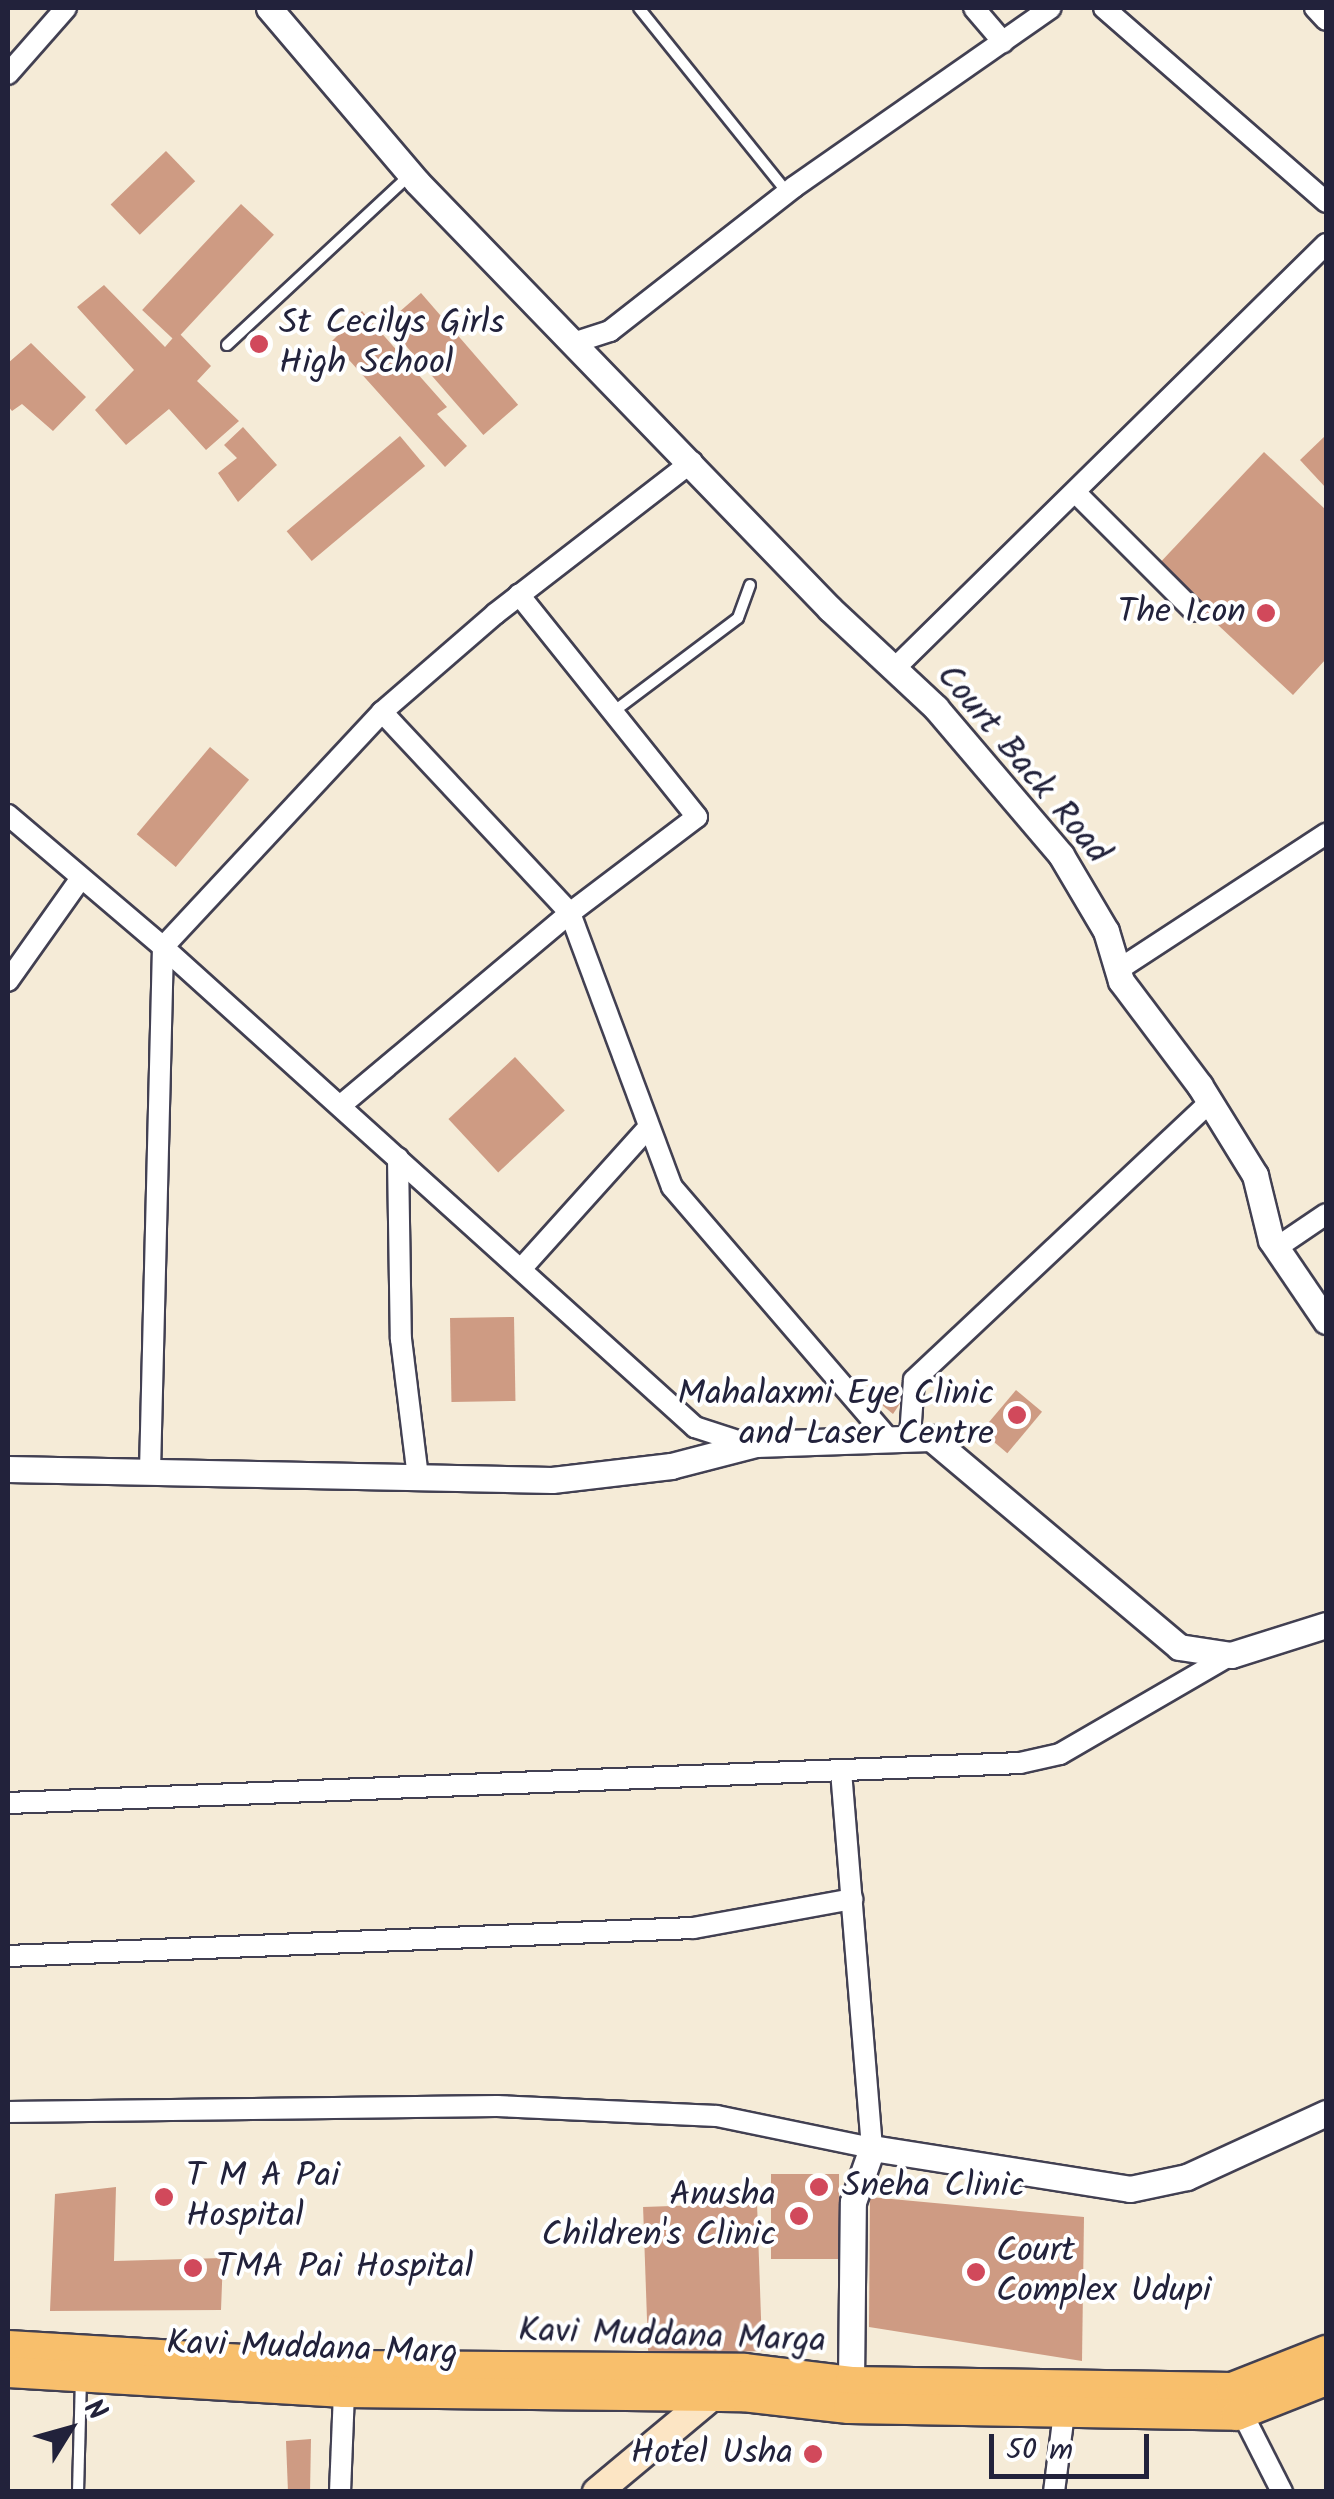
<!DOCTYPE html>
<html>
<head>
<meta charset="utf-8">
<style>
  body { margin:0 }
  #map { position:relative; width:1334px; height:2499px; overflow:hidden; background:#f5ebd7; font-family:Kalam,sans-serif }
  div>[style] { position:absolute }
  .building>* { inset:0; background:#ce9b83; transform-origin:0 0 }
  .roads { filter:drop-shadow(2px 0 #424052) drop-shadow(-2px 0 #424052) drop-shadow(0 2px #424052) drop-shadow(0 -2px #424052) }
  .service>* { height:10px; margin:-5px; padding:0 5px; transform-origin:5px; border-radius:5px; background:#fff }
  .minor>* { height:20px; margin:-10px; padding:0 10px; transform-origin:10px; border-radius:10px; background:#fff }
  .tertiary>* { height:25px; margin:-12.5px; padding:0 12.5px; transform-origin:12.5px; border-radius:12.5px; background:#fff }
  .secondary>* { height:28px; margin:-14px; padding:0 14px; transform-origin:14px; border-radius:14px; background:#fce5c4 }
  .primary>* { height:30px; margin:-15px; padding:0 15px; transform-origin:15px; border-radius:15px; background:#f8bf6c }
  .dots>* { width:28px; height:28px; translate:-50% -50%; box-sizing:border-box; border:5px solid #fff; border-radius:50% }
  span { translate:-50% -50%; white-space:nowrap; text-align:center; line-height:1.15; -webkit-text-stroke:8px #fff; paint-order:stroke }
  .poi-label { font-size:35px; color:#22223b }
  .left { translate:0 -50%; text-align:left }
  .right { translate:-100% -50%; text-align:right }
  .street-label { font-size:35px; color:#22223b }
  .frame { position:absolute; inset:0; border:10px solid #22223b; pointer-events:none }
  .north { position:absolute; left:20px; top:2379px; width:100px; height:100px; -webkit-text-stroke:8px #fff; paint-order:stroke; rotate:53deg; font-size:28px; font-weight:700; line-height:40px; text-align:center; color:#22223b }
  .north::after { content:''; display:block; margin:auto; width:35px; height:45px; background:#22223b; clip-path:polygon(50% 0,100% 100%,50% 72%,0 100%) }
  .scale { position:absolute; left:989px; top:2434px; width:160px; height:45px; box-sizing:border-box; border:5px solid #22223b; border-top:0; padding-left:12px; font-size:30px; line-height:35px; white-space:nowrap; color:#22223b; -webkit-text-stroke:8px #fff; paint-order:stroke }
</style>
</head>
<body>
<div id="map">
  <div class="building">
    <div style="left:166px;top:151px;width:42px;height:77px;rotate:46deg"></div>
    <div style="left:241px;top:204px;width:45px;height:145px;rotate:43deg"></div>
    <div style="clip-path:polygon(104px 285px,165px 347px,178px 332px,211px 366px,197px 381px,239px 421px,206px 450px,169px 409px,126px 445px,95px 410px,134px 370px,77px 307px)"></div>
    <div style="left:421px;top:293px;width:148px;height:46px;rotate:49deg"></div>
    <div style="clip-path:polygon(362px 311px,447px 407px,437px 414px,467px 446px,445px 467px,332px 341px)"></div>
    <div style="clip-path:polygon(31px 343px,86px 397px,53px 431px,22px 404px,12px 411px,8px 406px,8px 363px)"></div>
    <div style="clip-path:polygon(243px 427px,277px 465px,238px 502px,218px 473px,237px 458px,224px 445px)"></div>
    <div style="clip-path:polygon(1326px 435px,1326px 488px,1300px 460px)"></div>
    <div style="left:400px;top:436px;width:39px;height:148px;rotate:50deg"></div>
    <div style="clip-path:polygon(1264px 452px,1326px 510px,1326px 659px,1293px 695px,1156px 567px)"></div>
    <div style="left:210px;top:747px;width:51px;height:114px;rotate:40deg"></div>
    <div style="left:515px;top:1057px;width:73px;height:91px;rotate:47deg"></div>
    <div style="left:514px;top:1317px;width:84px;height:64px;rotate:89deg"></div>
    <div style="clip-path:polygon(889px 1385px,903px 1399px,893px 1414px,872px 1397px)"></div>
    <div style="left:1016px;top:1390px;width:34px;height:54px;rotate:40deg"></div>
    <div style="left:771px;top:2174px;width:68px;height:85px"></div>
    <div style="clip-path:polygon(116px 2187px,114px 2261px,223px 2258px,221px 2310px,50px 2311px,55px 2194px)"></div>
    <div style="clip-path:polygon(870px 2197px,1084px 2217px,1082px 2361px,869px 2327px)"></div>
    <div style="left:757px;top:2203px;width:148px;height:114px;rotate:88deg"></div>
    <div style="clip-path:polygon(311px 2439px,310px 2492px,288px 2492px,286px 2441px)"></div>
  </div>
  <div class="roads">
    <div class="service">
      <div style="left:639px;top:8px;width:236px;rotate:51.2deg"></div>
      <div style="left:227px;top:345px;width:248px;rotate:-42.9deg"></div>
      <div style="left:613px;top:712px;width:156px;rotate:-36.9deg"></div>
      <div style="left:738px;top:618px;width:35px;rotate:-70deg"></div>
      <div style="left:78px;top:2492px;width:114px;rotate:-88.5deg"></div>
    </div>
    <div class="minor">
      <div style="left:974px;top:8px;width:45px;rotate:49.5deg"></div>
      <div style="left:1104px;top:8px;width:295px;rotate:41.1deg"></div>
      <div style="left:1315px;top:8px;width:16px;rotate:47deg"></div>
      <div style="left:8px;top:74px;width:88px;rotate:-48.7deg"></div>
      <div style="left:573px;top:343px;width:39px;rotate:-18deg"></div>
      <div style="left:610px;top:331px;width:234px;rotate:-38deg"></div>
      <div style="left:794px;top:187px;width:313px;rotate:-34.9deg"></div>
      <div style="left:1075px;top:492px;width:168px;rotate:45deg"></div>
      <div style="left:894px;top:669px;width:606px;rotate:-44.53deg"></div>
      <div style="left:382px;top:712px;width:275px;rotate:46.9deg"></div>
      <div style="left:570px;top:913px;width:292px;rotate:69.6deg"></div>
      <div style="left:672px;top:1187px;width:328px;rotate:49.3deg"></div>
      <div style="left:8px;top:815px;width:204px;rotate:40.4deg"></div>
      <div style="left:163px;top:947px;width:717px;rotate:42.06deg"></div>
      <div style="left:695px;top:1427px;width:52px;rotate:18.1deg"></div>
      <div style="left:1118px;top:970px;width:249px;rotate:-33.2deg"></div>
      <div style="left:8px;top:981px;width:126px;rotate:-54.7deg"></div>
      <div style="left:340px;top:1106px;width:300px;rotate:-40deg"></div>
      <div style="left:570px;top:913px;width:159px;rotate:-37.1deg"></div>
      <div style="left:697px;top:817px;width:285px;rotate:-128.7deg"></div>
      <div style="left:398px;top:1158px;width:181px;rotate:89.1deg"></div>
      <div style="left:401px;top:1339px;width:140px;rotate:83deg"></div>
      <div style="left:1276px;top:1248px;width:60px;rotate:-34.2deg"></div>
      <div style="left:521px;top:1269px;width:190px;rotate:-48deg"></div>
      <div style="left:910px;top:1436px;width:56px;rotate:-85.9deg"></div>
      <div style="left:914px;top:1380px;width:406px;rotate:-43.2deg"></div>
      <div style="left:150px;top:1471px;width:524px;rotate:-88.58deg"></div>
      <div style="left:163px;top:947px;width:321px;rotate:-47deg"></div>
      <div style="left:382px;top:712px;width:150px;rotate:-40.9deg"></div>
      <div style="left:495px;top:614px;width:249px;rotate:-37.7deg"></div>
      <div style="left:8px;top:1803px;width:1013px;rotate:-2.26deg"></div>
      <div style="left:1020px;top:1763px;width:41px;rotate:-12.7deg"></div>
      <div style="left:1060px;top:1754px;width:198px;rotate:-30.1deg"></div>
      <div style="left:8px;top:1956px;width:686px;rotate:-2.34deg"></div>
      <div style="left:693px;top:1928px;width:162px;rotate:-10.3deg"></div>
      <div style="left:8px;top:2112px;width:489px;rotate:-0.7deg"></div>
      <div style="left:497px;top:2106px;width:220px;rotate:2.6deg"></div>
      <div style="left:717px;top:2116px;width:158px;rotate:11.7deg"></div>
      <div style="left:872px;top:2148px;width:377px;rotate:-94.7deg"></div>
      <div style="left:1242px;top:2413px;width:89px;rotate:63.1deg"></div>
      <div style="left:340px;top:2492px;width:100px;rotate:-87.7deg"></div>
      <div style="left:1054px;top:2492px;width:80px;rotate:-82.8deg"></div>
    </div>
    <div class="tertiary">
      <div style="left:269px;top:8px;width:228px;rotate:49.6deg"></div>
      <div style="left:417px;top:182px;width:594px;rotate:45.95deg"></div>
      <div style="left:830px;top:609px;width:145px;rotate:43deg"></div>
      <div style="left:936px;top:708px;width:193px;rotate:49.6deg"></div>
      <div style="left:1061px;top:855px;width:88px;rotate:59.4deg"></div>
      <div style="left:1106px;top:931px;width:52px;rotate:73.3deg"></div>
      <div style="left:1121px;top:981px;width:131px;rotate:53deg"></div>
      <div style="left:1200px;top:1086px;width:105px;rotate:58.3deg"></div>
      <div style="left:1255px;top:1175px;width:67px;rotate:76.2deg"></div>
      <div style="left:1271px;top:1240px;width:98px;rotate:55.8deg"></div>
      <div style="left:8px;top:1469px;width:544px;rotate:1.16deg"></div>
      <div style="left:552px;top:1480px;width:120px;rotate:-6.7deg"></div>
      <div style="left:671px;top:1466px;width:88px;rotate:-14.5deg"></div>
      <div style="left:756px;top:1444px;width:175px;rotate:-2deg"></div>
      <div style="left:931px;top:1438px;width:324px;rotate:40.1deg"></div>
      <div style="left:1179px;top:1647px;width:53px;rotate:8.7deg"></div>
      <div style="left:1231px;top:1655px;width:100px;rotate:-17.5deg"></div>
      <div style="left:851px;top:2382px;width:180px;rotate:-89.4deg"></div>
      <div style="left:853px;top:2202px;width:57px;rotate:-70.6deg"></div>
      <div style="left:872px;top:2148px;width:261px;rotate:9deg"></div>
      <div style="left:1130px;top:2189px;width:58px;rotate:-11.9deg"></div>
      <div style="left:1187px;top:2177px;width:153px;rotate:-24.7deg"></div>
    </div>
    <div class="secondary">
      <div style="left:597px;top:2492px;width:164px;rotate:-39.8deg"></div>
    </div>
    <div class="primary">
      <div style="left:8px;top:2346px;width:338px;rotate:3.4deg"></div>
      <div style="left:345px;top:2366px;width:399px;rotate:0.4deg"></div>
      <div style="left:744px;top:2369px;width:108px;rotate:6.9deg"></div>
      <div style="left:851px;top:2382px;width:381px;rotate:0.9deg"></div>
      <div style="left:1232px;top:2388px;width:101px;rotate:-21.5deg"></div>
      <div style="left:8px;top:2372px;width:337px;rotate:3.4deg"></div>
      <div style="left:344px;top:2392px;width:399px;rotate:0.6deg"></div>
      <div style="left:743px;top:2396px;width:107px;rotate:6.5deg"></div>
      <div style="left:849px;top:2408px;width:388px;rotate:1deg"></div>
      <div style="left:1237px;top:2415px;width:96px;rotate:-21.5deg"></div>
    </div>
  </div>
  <div class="dots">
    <div style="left:259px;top:344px;background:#d1495b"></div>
    <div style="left:1266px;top:613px;background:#d1495b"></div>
    <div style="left:1017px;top:1415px;background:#d1495b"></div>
    <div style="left:819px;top:2187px;background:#d1495b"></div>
    <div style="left:164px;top:2197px;background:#d1495b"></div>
    <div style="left:799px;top:2216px;background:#d1495b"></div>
    <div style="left:193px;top:2268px;background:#d1495b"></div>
    <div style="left:976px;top:2272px;background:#d1495b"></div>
    <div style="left:813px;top:2454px;background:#d1495b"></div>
  </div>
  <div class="poi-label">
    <span class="left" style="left:279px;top:344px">St Cecilys Girls<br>High School</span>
    <span class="right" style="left:1246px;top:613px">The Icon</span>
    <span class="right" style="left:994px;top:1415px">Mahalaxmi Eye Clinic<br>and Laser Centre</span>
    <span class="left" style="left:186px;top:2197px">T M A Pai<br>Hospital</span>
    <span class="left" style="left:842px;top:2187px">Sneha Clinic</span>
    <span class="right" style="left:776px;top:2216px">Anusha<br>Children's Clinic</span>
    <span class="left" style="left:996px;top:2272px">Court<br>Complex Udupi</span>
    <span class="left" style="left:216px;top:2268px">TMA Pai Hospital</span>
    <span class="right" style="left:793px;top:2454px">Hotel Usha</span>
  </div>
  <div class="street-label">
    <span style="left:1022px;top:765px;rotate:50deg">Court Back Road</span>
    <span style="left:672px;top:2337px;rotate:2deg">Kavi Muddana Marga</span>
    <span style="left:312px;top:2349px;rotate:2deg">Kavi Muddana Marg</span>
  </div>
  <div class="frame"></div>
  <div class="north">N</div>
  <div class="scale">50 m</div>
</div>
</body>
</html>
